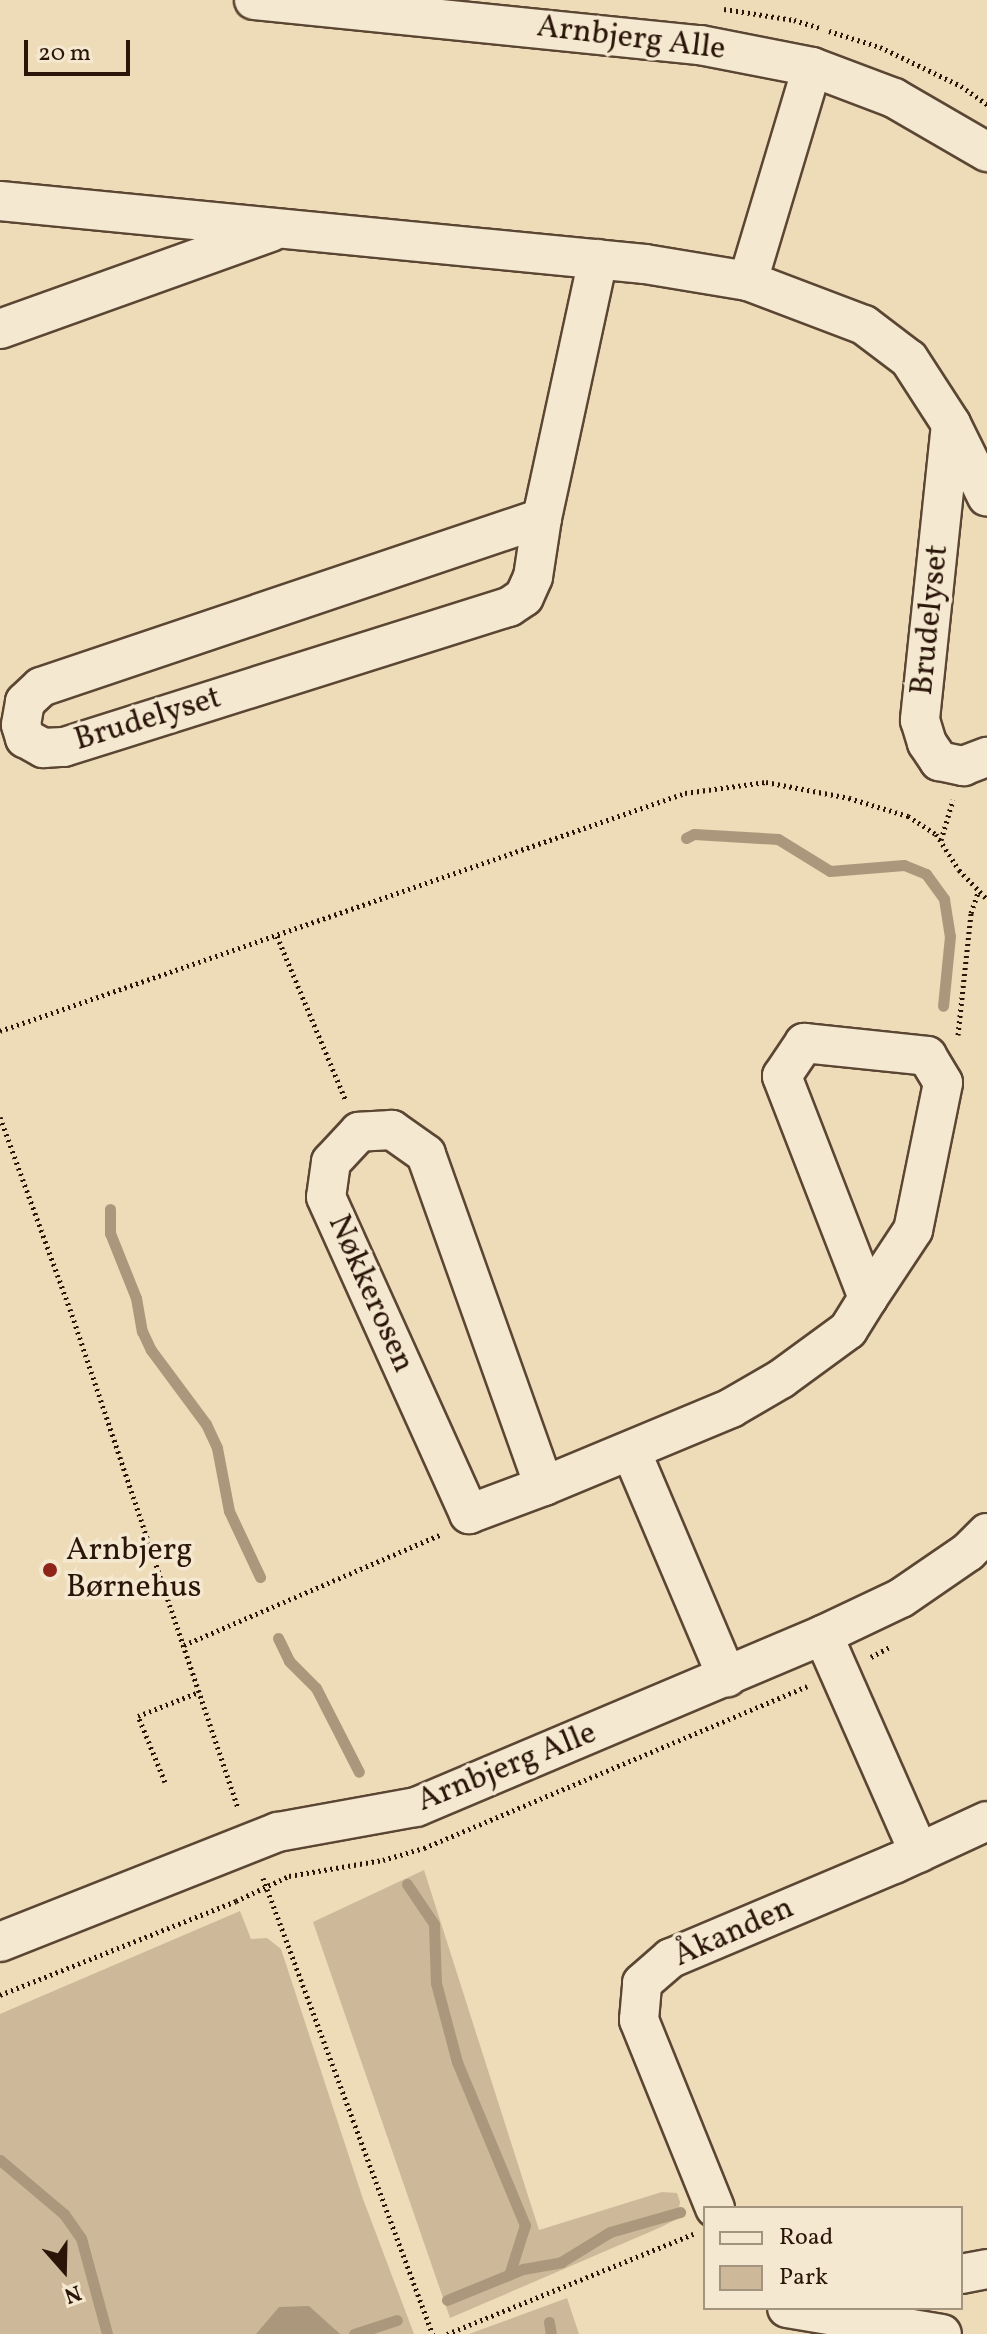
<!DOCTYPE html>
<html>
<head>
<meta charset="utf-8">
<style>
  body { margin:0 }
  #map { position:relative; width:987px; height:2334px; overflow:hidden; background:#eedbb7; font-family:Vollkorn,serif }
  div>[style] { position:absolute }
  .green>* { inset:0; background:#cdb999 }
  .water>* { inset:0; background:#ab987c }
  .stream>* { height:11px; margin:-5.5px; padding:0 5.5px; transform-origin:5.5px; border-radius:5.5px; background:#ab987c }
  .path>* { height:5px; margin-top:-2.5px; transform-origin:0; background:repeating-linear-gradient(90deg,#2a1508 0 2px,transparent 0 6px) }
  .roads { filter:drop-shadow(2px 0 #5b4634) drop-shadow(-2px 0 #5b4634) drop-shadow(0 2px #5b4634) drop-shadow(0 -2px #5b4634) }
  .minor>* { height:38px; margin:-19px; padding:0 19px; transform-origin:19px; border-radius:19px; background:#f4e8d0 }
  .dots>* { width:22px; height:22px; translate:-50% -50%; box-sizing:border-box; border:4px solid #f4e8d0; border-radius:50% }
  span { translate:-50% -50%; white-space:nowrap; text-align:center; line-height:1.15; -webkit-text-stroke:7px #f4e8d0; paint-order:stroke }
  .street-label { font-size:32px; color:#2a1508 }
  .poi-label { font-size:32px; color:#2a1508 }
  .left { translate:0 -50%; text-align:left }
  .legend { position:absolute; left:703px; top:2206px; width:260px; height:104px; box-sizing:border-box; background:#f4e8d0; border:2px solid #a39480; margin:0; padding:10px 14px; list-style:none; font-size:24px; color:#2a1508 }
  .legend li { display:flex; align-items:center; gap:16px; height:40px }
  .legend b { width:40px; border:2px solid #a39480 }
  .north { position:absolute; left:24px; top:2230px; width:80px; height:80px; -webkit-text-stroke:6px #f4e8d0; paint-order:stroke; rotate:160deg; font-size:22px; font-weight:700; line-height:32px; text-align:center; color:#2a1508 }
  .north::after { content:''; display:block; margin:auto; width:28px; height:36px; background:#2a1508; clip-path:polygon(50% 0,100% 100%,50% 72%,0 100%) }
  .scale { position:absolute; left:24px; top:40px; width:106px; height:36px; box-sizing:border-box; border:4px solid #2a1508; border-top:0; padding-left:10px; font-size:24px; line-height:28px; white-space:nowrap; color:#2a1508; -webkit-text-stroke:6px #f4e8d0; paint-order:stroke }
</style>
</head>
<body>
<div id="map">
  <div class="green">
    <div style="clip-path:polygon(424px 1870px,539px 2230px,662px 2192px,677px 2193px,680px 2202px,677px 2219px,659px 2228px,450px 2318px,313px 1922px)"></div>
    <div style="clip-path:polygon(240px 1911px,251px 1939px,267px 1938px,281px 1949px,363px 2199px,414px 2334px,0 2334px,0 2014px)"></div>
    <div style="clip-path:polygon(567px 2298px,579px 2334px,469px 2334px)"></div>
  </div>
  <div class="water">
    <div style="clip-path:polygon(309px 2306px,340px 2334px,256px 2334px,279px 2307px)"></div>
  </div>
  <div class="stream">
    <div style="left:686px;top:838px;width:9px;rotate:-27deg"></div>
    <div style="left:694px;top:834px;width:84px;rotate:3.4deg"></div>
    <div style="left:778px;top:839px;width:61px;rotate:31.6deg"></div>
    <div style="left:830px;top:871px;width:74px;rotate:-4.6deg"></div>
    <div style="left:904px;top:865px;width:24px;rotate:22deg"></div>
    <div style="left:926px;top:874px;width:31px;rotate:54deg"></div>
    <div style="left:944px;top:899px;width:37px;rotate:81deg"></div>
    <div style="left:950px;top:936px;width:70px;rotate:95.7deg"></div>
    <div style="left:110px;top:1209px;width:24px;rotate:90deg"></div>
    <div style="left:110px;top:1233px;width:70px;rotate:68.2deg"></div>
    <div style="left:136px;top:1298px;width:34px;rotate:80deg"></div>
    <div style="left:142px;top:1331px;width:21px;rotate:65deg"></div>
    <div style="left:151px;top:1350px;width:92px;rotate:53.4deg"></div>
    <div style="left:206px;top:1424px;width:26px;rotate:65deg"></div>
    <div style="left:217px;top:1448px;width:64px;rotate:79.2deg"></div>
    <div style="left:229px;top:1511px;width:73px;rotate:64.8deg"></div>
    <div style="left:278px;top:1638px;width:25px;rotate:64deg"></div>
    <div style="left:289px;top:1661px;width:38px;rotate:45deg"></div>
    <div style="left:316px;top:1688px;width:94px;rotate:62.9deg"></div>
    <div style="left:407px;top:1884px;width:48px;rotate:56deg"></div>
    <div style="left:434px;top:1924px;width:59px;rotate:88.1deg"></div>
    <div style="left:436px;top:1983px;width:82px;rotate:75.1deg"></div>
    <div style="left:457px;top:2062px;width:177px;rotate:67.4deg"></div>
    <div style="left:525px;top:2225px;width:52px;rotate:107.7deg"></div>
    <div style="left:0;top:2160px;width:84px;rotate:40.2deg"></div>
    <div style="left:64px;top:2214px;width:29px;rotate:55deg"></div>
    <div style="left:81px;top:2238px;width:99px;rotate:74.8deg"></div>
    <div style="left:447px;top:2300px;width:82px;rotate:-22.2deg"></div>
    <div style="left:523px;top:2269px;width:39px;rotate:-10deg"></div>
    <div style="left:561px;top:2262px;width:57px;rotate:-31.5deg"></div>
    <div style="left:610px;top:2232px;width:73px;rotate:-15.9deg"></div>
    <div style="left:549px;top:2322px;width:12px;rotate:81deg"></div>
    <div style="left:354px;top:2334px;width:45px;rotate:-18deg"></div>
  </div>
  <div class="path">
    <div style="left:724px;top:9px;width:71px;rotate:8.9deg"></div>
    <div style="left:794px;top:20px;width:27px;rotate:17deg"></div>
    <div style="left:829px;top:31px;width:53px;rotate:17.4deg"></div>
    <div style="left:880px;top:47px;width:90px;rotate:25.7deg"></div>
    <div style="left:961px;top:86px;width:32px;rotate:35deg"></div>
    <div style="left:941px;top:840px;width:42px;rotate:-73.3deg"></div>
    <div style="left:277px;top:936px;width:179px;rotate:67.3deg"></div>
    <div style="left:0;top:1031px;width:725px;rotate:-19.16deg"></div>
    <div style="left:685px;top:793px;width:82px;rotate:-7.7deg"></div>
    <div style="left:766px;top:782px;width:85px;rotate:10.9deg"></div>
    <div style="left:849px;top:798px;width:62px;rotate:17deg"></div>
    <div style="left:908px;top:816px;width:33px;rotate:33deg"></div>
    <div style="left:936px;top:834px;width:43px;rotate:57.4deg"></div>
    <div style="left:959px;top:870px;width:40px;rotate:46deg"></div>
    <div style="left:958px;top:1035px;width:123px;rotate:-83.9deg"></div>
    <div style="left:971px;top:913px;width:21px;rotate:-71deg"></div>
    <div style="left:0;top:1117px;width:204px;rotate:70deg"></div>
    <div style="left:70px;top:1309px;width:527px;rotate:71.39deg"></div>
    <div style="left:184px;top:1645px;width:279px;rotate:-23.3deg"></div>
    <div style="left:871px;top:1657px;width:21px;rotate:-28deg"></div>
    <div style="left:165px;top:1782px;width:71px;rotate:-112.2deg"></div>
    <div style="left:138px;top:1716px;width:66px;rotate:-21.5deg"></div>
    <div style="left:263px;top:1878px;width:487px;rotate:69.6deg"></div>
    <div style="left:0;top:1995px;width:254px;rotate:-21.7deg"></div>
    <div style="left:236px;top:1901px;width:59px;rotate:-25.3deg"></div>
    <div style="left:289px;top:1876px;width:95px;rotate:-9.7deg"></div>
    <div style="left:383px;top:1860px;width:43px;rotate:-16.3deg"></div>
    <div style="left:424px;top:1848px;width:416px;rotate:-22.9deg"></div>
    <div style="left:447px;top:2334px;width:266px;rotate:-22.1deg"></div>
  </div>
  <div class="roads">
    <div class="minor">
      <div style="left:254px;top:0;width:448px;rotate:5.8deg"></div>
      <div style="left:700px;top:45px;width:114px;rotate:11.1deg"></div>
      <div style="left:812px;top:67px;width:88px;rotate:20.7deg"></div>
      <div style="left:894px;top:98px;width:108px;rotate:30.1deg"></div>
      <div style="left:0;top:201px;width:648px;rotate:5.58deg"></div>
      <div style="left:645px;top:264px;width:104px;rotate:9.4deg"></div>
      <div style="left:748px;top:281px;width:124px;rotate:20.8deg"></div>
      <div style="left:864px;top:325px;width:56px;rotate:37.1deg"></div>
      <div style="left:909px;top:359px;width:77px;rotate:57.1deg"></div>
      <div style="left:951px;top:424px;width:81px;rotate:63.7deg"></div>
      <div style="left:748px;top:281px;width:223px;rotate:-73.3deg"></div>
      <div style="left:0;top:329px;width:288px;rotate:-19.7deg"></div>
      <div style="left:951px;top:424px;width:298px;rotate:96deg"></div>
      <div style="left:920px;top:720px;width:24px;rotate:73deg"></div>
      <div style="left:927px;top:743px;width:22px;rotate:56deg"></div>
      <div style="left:939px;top:761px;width:25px;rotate:12deg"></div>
      <div style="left:963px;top:766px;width:26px;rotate:-21deg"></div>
      <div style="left:542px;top:518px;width:529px;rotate:161.36deg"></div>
      <div style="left:41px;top:687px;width:22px;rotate:137deg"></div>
      <div style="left:25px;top:702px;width:23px;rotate:100deg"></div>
      <div style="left:21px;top:725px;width:14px;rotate:73deg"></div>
      <div style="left:25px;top:738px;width:21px;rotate:29deg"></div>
      <div style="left:43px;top:748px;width:21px;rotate:-3deg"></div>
      <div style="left:64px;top:747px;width:467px;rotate:-17.5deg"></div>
      <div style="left:509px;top:607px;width:18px;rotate:-34deg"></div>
      <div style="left:524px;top:597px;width:22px;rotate:-66deg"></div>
      <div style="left:533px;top:577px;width:60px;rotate:-81.3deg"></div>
      <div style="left:542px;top:518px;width:265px;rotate:-77.8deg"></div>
      <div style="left:631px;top:1451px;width:246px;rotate:67deg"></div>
      <div style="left:544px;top:1486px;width:352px;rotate:-109.6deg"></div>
      <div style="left:426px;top:1154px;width:42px;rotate:-144.8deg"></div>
      <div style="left:392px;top:1130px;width:33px;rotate:177deg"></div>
      <div style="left:359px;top:1132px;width:41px;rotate:133deg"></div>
      <div style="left:331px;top:1162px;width:35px;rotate:98deg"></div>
      <div style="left:326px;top:1197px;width:348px;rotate:65.7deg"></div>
      <div style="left:469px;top:1514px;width:80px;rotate:-20.5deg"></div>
      <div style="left:544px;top:1486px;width:203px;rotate:-22.6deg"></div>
      <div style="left:731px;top:1408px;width:58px;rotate:-30.1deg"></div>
      <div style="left:781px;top:1379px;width:83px;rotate:-36.2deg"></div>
      <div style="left:848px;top:1330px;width:38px;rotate:-58deg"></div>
      <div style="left:868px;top:1298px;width:238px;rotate:-111.2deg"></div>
      <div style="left:782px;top:1076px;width:40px;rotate:-56deg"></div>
      <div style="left:804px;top:1043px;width:124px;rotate:6deg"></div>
      <div style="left:927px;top:1056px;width:31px;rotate:59deg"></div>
      <div style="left:943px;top:1083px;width:150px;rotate:101.5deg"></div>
      <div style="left:913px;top:1230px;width:82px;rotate:123.5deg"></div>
      <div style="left:823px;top:1635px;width:238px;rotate:66.2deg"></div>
      <div style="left:0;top:1942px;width:299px;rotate:-21.6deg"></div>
      <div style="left:278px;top:1832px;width:140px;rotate:-10.3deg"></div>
      <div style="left:416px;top:1807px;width:442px;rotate:-22.9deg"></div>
      <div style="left:823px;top:1635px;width:86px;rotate:-25.4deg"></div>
      <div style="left:901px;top:1598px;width:81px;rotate:-34.5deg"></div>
      <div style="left:968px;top:1552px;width:27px;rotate:-45deg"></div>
      <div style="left:715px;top:2208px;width:203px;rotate:-112deg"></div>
      <div style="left:639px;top:2020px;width:37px;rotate:-85deg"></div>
      <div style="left:642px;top:1983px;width:38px;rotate:-41deg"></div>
      <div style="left:671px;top:1958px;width:242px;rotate:-22.9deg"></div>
      <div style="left:894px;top:1864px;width:102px;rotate:-24.8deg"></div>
      <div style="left:961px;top:2274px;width:26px;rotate:-11deg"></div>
      <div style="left:787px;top:2308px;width:157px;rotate:9.5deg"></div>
    </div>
  </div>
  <div class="dots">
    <div style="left:50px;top:1570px;background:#8f2418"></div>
  </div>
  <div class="street-label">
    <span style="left:631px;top:39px;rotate:7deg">Arnbjerg Alle</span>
    <span style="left:931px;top:620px;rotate:-84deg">Brudelyset</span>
    <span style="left:148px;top:720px;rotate:-17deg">Brudelyset</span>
    <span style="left:370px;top:1294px;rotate:66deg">Nøkkerosen</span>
    <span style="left:507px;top:1768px;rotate:-22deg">Arnbjerg Alle</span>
    <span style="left:734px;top:1933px;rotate:-24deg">Åkanden</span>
  </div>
  <div class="poi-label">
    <span class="left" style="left:66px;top:1570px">Arnbjerg<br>Børnehus</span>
  </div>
  <ul class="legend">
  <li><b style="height:10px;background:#f4e8d0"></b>Road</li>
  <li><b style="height:22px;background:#cdb999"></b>Park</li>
  </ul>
  <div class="north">N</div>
  <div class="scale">20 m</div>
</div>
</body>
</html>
